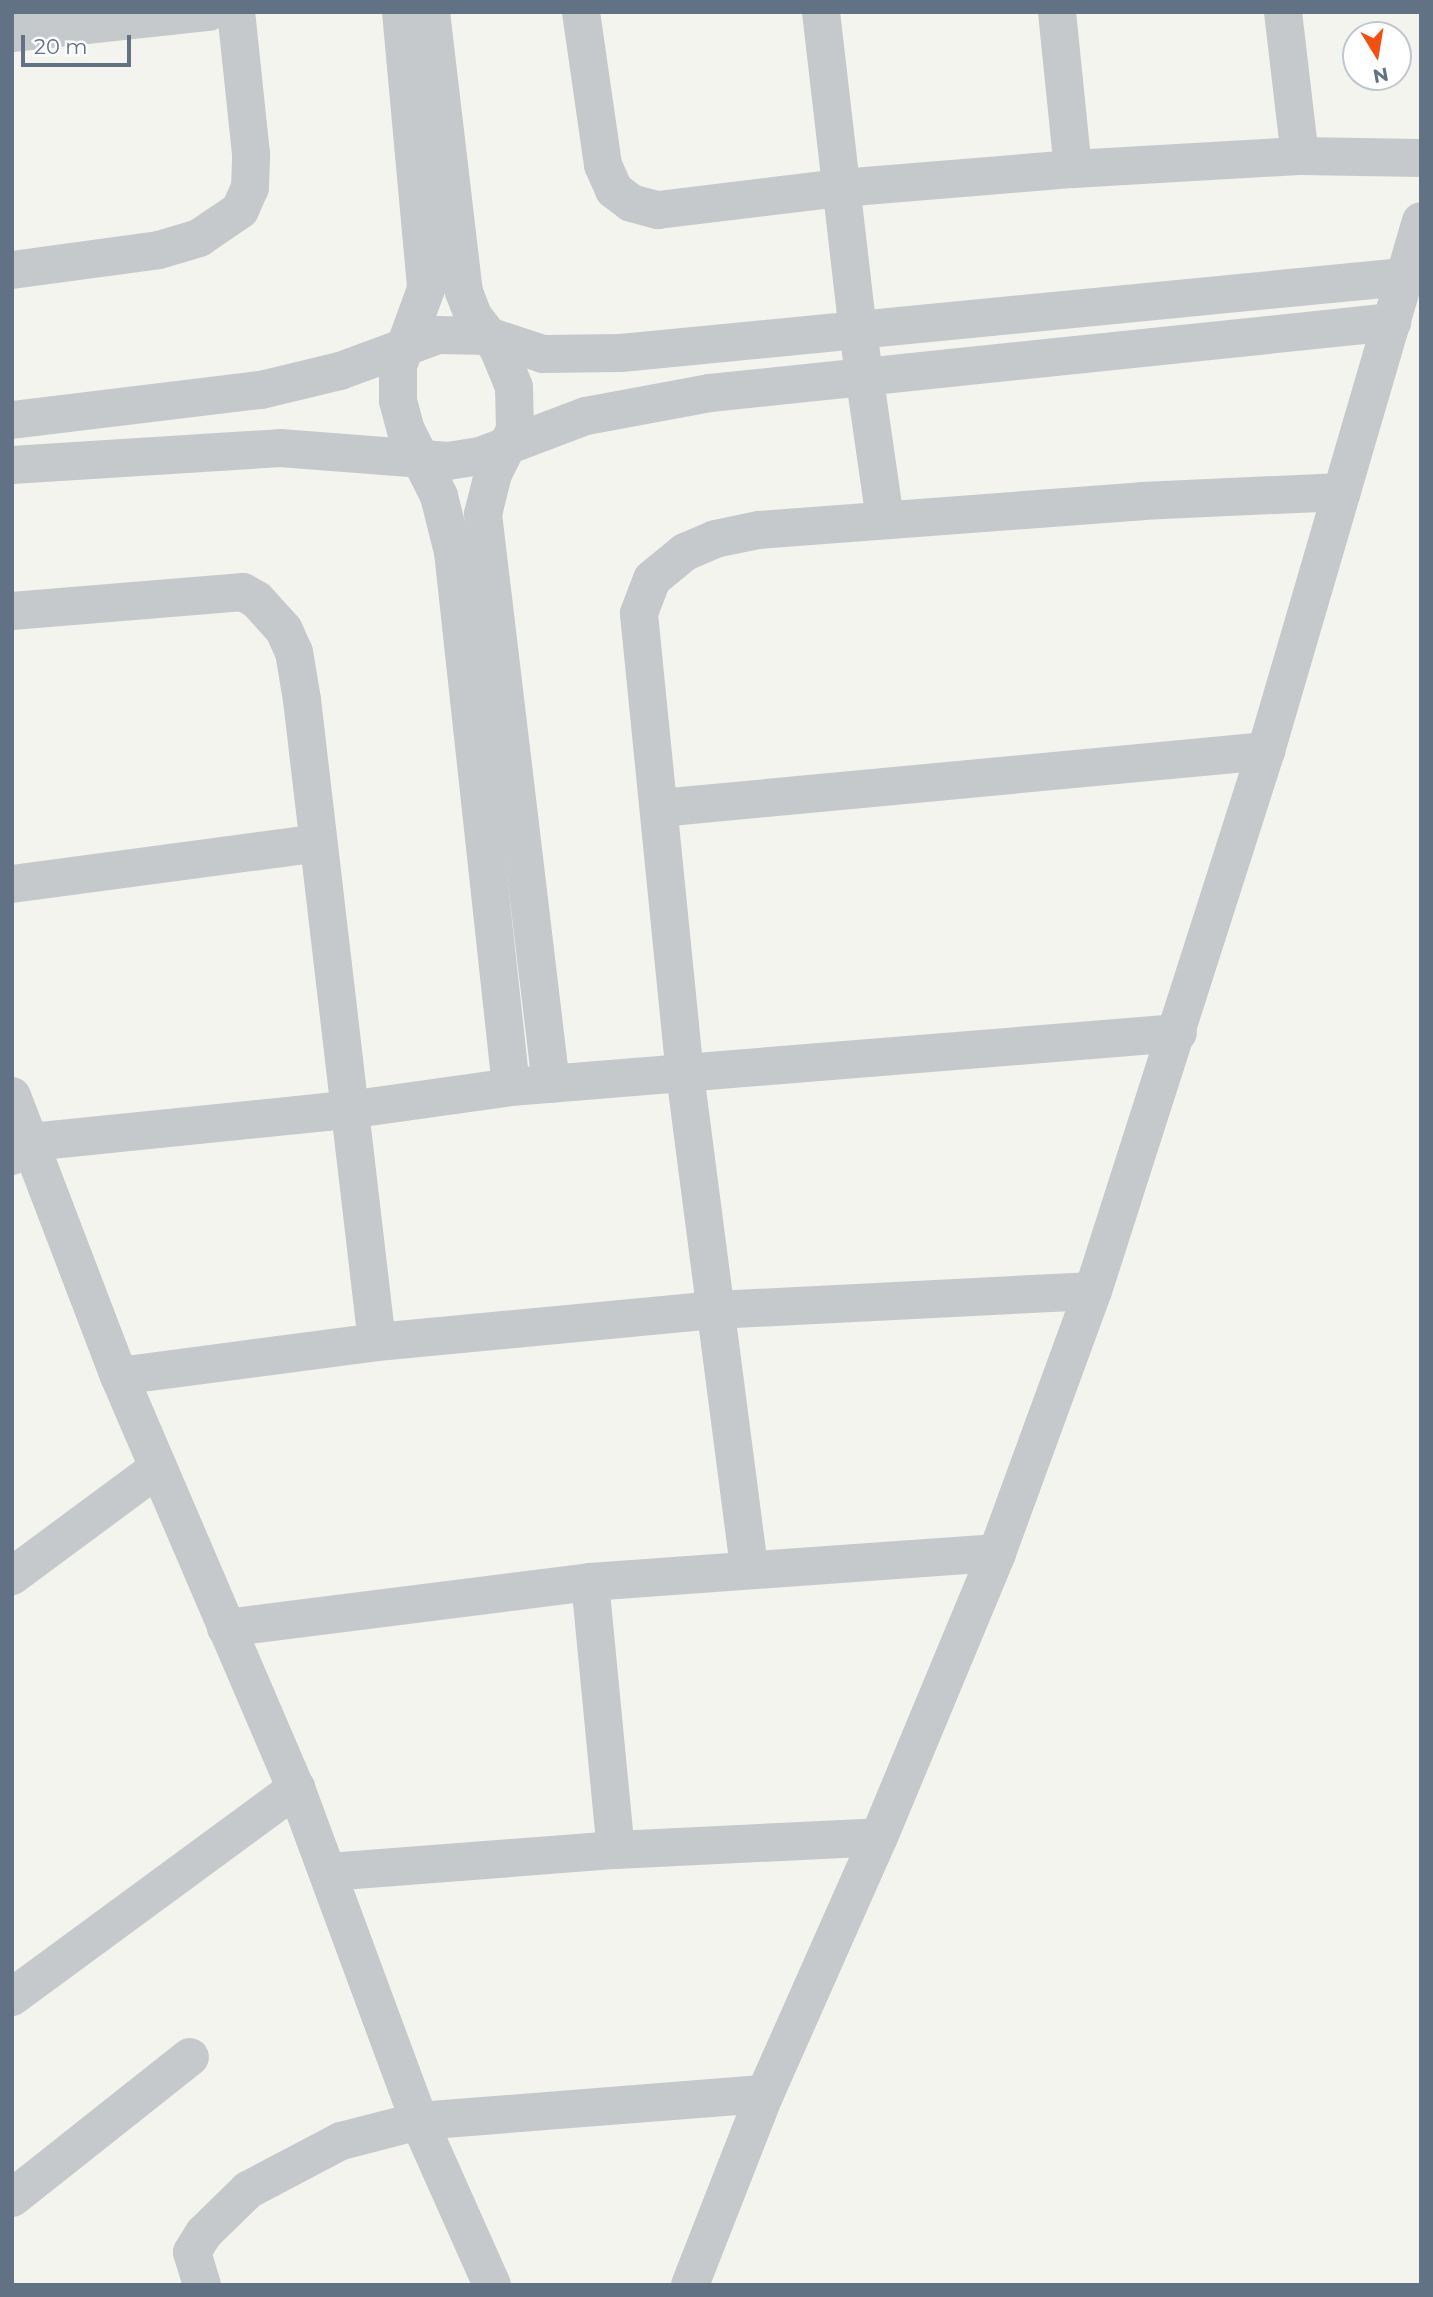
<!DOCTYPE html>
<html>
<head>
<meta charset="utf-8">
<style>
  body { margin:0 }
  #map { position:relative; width:1433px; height:2297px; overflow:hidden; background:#f4f4ef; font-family:Montserrat,sans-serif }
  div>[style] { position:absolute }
  .minor>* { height:38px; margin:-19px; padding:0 19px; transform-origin:19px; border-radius:19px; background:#c6c9cc }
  span { translate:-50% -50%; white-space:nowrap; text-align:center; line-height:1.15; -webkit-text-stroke:7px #fff; paint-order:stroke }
  .frame { position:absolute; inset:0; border:14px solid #607284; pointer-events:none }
  .north { position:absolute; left:1342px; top:21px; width:70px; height:70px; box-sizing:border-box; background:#fff; border:2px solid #bfc7ce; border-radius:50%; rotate:169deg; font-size:19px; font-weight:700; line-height:28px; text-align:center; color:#607284 }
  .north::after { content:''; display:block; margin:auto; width:24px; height:32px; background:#f54f0f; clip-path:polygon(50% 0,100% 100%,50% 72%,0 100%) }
  .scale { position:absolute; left:21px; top:35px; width:110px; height:32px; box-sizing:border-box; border:4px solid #607284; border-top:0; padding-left:9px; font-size:21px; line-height:24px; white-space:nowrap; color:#607284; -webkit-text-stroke:5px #fff; paint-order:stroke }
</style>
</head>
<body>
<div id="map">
  <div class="minor">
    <div style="left:401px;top:12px;width:278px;rotate:84.8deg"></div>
    <div style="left:426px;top:289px;width:82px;rotate:110deg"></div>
    <div style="left:398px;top:366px;width:35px;rotate:90deg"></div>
    <div style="left:398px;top:401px;width:30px;rotate:75deg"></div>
    <div style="left:406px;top:430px;width:74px;rotate:63.4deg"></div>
    <div style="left:439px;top:496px;width:58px;rotate:76deg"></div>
    <div style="left:453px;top:552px;width:538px;rotate:83.81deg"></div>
    <div style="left:431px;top:12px;width:282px;rotate:83.3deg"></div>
    <div style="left:464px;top:292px;width:26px;rotate:69deg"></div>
    <div style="left:473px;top:316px;width:41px;rotate:52deg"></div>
    <div style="left:498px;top:348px;width:42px;rotate:67.7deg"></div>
    <div style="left:514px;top:387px;width:43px;rotate:88.7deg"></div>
    <div style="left:515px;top:430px;width:49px;rotate:116.6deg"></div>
    <div style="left:493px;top:474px;width:41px;rotate:104deg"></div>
    <div style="left:483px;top:514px;width:574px;rotate:83.2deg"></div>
    <div style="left:581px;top:12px;width:155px;rotate:81.8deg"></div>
    <div style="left:603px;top:165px;width:27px;rotate:66deg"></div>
    <div style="left:614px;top:190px;width:21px;rotate:37deg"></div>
    <div style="left:631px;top:203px;width:28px;rotate:15deg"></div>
    <div style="left:658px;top:210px;width:184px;rotate:-6.9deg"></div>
    <div style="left:841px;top:188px;width:233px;rotate:-4.7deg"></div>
    <div style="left:1073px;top:169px;width:227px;rotate:-3.3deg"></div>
    <div style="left:1300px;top:156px;width:121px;rotate:0.9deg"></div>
    <div style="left:821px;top:12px;width:322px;rotate:83.4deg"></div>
    <div style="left:858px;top:332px;width:190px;rotate:81.8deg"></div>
    <div style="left:1057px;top:12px;width:158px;rotate:84.2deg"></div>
    <div style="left:1283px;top:12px;width:145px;rotate:83.3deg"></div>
    <div style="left:12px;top:33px;width:198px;rotate:-6.1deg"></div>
    <div style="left:12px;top:270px;width:148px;rotate:-7.7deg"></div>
    <div style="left:159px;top:250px;width:42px;rotate:-16.7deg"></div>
    <div style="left:199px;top:238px;width:50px;rotate:-34.3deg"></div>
    <div style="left:240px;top:210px;width:24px;rotate:-66deg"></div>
    <div style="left:250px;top:188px;width:34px;rotate:-88deg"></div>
    <div style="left:251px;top:154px;width:143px;rotate:-96deg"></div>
    <div style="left:12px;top:420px;width:251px;rotate:-6.9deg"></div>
    <div style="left:261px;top:390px;width:81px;rotate:-13.5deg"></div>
    <div style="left:340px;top:371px;width:104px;rotate:-20.2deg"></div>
    <div style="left:438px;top:335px;width:50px;rotate:1.1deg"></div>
    <div style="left:488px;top:336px;width:58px;rotate:18.1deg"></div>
    <div style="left:543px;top:354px;width:78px;rotate:-0.7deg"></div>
    <div style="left:621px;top:353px;width:786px;rotate:-5.55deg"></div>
    <div style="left:12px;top:465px;width:269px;rotate:-3.6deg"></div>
    <div style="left:280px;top:448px;width:169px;rotate:4.4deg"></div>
    <div style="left:448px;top:461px;width:32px;rotate:-9deg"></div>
    <div style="left:480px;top:456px;width:113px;rotate:-20.7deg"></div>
    <div style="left:586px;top:416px;width:126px;rotate:-10.5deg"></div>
    <div style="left:710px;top:393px;width:686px;rotate:-5.94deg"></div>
    <div style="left:12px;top:611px;width:232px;rotate:-4.7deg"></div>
    <div style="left:243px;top:592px;width:16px;rotate:30deg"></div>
    <div style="left:257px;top:600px;width:40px;rotate:48deg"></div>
    <div style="left:284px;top:630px;width:24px;rotate:66deg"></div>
    <div style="left:294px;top:652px;width:49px;rotate:80.5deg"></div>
    <div style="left:302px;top:700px;width:646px;rotate:83.34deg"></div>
    <div style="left:660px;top:808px;width:609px;rotate:-5.37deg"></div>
    <div style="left:12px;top:884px;width:309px;rotate:-7.6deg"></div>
    <div style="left:12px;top:1096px;width:300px;rotate:69.1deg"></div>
    <div style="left:119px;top:1376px;width:448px;rotate:66.8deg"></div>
    <div style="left:296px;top:1788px;width:355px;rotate:69.7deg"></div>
    <div style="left:419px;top:2121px;width:180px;rotate:66deg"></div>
    <div style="left:12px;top:1156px;width:24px;rotate:-36deg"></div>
    <div style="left:31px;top:1142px;width:319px;rotate:-5.8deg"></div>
    <div style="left:348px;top:1110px;width:165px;rotate:-8deg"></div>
    <div style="left:511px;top:1087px;width:669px;rotate:-4.63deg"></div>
    <div style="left:119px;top:1376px;width:260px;rotate:-7.5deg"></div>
    <div style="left:377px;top:1342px;width:341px;rotate:-5.4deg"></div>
    <div style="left:716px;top:1310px;width:377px;rotate:-2.9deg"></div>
    <div style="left:749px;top:1567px;width:496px;rotate:-97.4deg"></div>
    <div style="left:685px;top:1075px;width:464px;rotate:-95.7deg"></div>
    <div style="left:639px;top:613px;width:36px;rotate:-69deg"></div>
    <div style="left:652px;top:579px;width:43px;rotate:-39.3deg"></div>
    <div style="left:685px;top:552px;width:33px;rotate:-23deg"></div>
    <div style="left:715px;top:539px;width:45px;rotate:-11.6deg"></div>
    <div style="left:759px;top:530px;width:384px;rotate:-4.3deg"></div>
    <div style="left:1142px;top:501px;width:200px;rotate:-2.6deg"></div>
    <div style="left:12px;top:1576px;width:182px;rotate:-36.5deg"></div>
    <div style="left:590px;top:1582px;width:269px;rotate:84.5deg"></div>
    <div style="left:226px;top:1628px;width:367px;rotate:-7.2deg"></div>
    <div style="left:590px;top:1582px;width:408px;rotate:-4.1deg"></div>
    <div style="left:329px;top:1872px;width:288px;rotate:-4.4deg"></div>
    <div style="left:616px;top:1850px;width:263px;rotate:-2.8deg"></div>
    <div style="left:12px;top:1997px;width:353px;rotate:-36.3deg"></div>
    <div style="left:12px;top:2198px;width:227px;rotate:-38.4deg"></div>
    <div style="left:202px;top:2285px;width:34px;rotate:-107deg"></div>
    <div style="left:192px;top:2252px;width:22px;rotate:-58deg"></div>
    <div style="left:204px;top:2233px;width:62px;rotate:-44.3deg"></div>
    <div style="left:248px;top:2190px;width:105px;rotate:-27.8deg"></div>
    <div style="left:341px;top:2141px;width:81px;rotate:-14.4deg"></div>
    <div style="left:419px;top:2121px;width:347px;rotate:-4.5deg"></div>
    <div style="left:690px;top:2285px;width:205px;rotate:-68.6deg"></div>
    <div style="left:765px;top:2094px;width:281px;rotate:-66.1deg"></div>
    <div style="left:879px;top:1837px;width:308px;rotate:-67.4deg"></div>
    <div style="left:997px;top:1553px;width:279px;rotate:-69.9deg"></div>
    <div style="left:1093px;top:1291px;width:567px;rotate:-72.24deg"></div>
    <div style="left:1266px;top:751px;width:552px;rotate:-73.7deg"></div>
  </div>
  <div class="frame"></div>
  <div class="north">N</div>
  <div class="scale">20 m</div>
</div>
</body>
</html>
